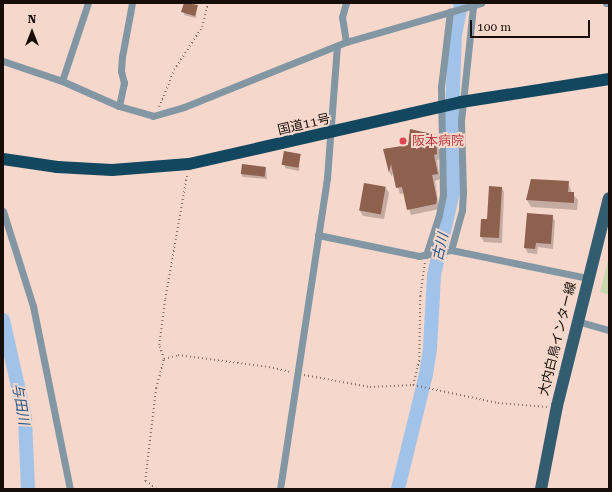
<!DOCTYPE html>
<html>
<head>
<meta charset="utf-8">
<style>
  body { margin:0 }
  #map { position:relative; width:612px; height:492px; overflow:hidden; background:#f5d7cc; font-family:"Roboto Serif","Noto Sans JP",serif }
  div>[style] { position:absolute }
  .green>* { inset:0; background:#c9d7af }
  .shadow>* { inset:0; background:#0003 }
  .river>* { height:14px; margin:-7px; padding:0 7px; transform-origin:7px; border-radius:7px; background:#a1c3ea }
  .building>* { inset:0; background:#8e604e; transform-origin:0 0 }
  .path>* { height:1.5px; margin-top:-0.75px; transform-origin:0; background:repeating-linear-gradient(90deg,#837069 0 1px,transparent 0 4px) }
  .street>* { height:7px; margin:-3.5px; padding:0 3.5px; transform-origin:3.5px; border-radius:3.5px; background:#8297a3 }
  .primary>* { height:12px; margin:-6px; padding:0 6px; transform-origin:6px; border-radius:6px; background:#345c71 }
  .highway>* { height:12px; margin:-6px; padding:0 6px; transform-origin:6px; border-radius:6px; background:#13475f }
  .dots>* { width:11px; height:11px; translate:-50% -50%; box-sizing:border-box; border:2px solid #f5d7cc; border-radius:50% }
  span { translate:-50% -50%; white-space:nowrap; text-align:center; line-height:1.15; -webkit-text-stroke:4px #f5d7cc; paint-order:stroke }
  .street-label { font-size:13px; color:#170e0a }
  .health-label { font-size:13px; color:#be3a42 }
  .left { translate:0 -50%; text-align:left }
  .water-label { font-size:14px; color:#285789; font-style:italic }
  .frame { position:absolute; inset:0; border:4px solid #170e0a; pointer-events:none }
  .north { position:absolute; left:12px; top:12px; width:40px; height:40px; -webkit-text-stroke:3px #f5d7cc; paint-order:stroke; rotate:0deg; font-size:11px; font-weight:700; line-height:16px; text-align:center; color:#170e0a }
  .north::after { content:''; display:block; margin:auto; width:14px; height:18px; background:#170e0a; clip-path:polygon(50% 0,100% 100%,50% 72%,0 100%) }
  .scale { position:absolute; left:470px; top:20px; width:120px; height:18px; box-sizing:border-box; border:2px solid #170e0a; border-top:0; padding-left:5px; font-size:12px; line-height:14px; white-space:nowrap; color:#170e0a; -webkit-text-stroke:3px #f5d7cc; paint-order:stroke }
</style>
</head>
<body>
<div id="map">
  <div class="green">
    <div style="clip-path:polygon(609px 256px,609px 295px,600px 292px)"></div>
  </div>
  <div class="shadow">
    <div style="clip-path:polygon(185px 3px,197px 5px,196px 18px,184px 15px)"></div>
    <div style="clip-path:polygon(436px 135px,439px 141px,440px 159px,437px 160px,440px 179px,435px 181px,439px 209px,411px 215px,404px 193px,400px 194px,393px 171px,392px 177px,390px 173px,385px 150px,409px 146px)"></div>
    <div style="clip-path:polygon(285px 153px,300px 155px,299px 171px,285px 168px)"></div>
    <div style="clip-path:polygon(266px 168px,267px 179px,243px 177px,241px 174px)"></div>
    <div style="clip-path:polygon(532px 180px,568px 182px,572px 193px,578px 200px,577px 210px,531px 207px,527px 200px)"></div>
    <div style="clip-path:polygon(386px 188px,389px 193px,384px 219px,363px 216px,360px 211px)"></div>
    <div style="clip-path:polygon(502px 188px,504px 192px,502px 243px,484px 242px,481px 237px)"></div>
    <div style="clip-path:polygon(552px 216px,555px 221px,553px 249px,538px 247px,537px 254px,528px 253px,525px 248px)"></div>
  </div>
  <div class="river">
    <div style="left:3px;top:320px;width:100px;rotate:77.3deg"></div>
    <div style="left:25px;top:418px;width:71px;rotate:87.6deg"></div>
    <div style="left:398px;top:489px;width:118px;rotate:-76.3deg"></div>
    <div style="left:426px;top:374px;width:25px;rotate:-81deg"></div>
    <div style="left:430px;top:349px;width:74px;rotate:-86.9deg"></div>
    <div style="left:434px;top:275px;width:89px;rotate:-77.1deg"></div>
    <div style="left:454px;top:188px;width:45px;rotate:-93.8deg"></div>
    <div style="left:451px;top:143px;width:108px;rotate:-87.9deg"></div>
    <div style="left:455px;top:35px;width:33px;rotate:-79deg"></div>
  </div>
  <div class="building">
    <div style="clip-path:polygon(184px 3px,198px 5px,195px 16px,181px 12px)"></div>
    <div style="clip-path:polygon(410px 129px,436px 135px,437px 154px,434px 155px,438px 174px,432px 175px,437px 199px,436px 204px,407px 210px,402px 187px,396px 188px,391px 164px,389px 173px,383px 149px,408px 145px)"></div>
    <div style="left:284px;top:151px;width:17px;height:14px;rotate:10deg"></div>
    <div style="left:242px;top:164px;width:24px;height:10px;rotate:7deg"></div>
    <div style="clip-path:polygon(531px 179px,569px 181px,568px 192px,574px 192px,574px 203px,526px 200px)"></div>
    <div style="left:364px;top:183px;width:22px;height:28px;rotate:10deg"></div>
    <div style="clip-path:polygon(489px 186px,502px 187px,499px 238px,480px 237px,481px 219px,487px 219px)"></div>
    <div style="clip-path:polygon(527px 213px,553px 215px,551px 244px,536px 243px,535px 249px,524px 248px)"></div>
  </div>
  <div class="path">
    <div style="left:159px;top:107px;width:40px;rotate:-68deg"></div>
    <div style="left:174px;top:70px;width:51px;rotate:-56.9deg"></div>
    <div style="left:202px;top:27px;width:25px;rotate:-76deg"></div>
    <div style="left:164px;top:359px;width:15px;rotate:-16deg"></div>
    <div style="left:178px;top:355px;width:92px;rotate:7.5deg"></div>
    <div style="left:269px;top:367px;width:23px;rotate:13deg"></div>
    <div style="left:304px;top:375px;width:67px;rotate:10.3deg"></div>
    <div style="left:370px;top:387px;width:43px;rotate:-2.7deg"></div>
    <div style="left:413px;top:385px;width:87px;rotate:12deg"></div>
    <div style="left:498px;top:403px;width:49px;rotate:4.7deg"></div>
    <div style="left:413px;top:385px;width:25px;rotate:-76deg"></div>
    <div style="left:419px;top:361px;width:65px;rotate:-89.1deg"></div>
    <div style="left:420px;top:296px;width:34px;rotate:-82deg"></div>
    <div style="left:156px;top:489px;width:14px;rotate:-144deg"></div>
    <div style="left:145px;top:481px;width:94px;rotate:-83.3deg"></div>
    <div style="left:156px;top:388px;width:30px;rotate:-75deg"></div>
    <div style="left:164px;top:359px;width:15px;rotate:-110deg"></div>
    <div style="left:159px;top:345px;width:46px;rotate:-82.6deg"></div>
    <div style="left:165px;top:299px;width:127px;rotate:-80deg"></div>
  </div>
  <div class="street">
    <div style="left:606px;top:3px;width:3px"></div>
    <div style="left:346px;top:42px;width:25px;rotate:-99deg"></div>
    <div style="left:342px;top:17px;width:15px;rotate:-74deg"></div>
    <div style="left:3px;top:61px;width:62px;rotate:18.7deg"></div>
    <div style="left:62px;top:81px;width:62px;rotate:23.7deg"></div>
    <div style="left:119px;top:106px;width:35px;rotate:16deg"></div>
    <div style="left:153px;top:116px;width:32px;rotate:-16deg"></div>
    <div style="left:184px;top:107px;width:175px;rotate:-21.9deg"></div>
    <div style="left:346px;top:42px;width:141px;rotate:-16.1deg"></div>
    <div style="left:62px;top:81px;width:82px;rotate:-71.6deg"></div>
    <div style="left:119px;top:106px;width:24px;rotate:-78deg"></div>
    <div style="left:124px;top:83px;width:12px;rotate:-104deg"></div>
    <div style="left:121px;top:71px;width:14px;rotate:-86deg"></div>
    <div style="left:122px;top:57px;width:55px;rotate:-79.5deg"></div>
    <div style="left:3px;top:211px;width:100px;rotate:72.5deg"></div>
    <div style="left:33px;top:306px;width:187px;rotate:78.6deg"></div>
    <div style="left:318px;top:235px;width:103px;rotate:11.7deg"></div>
    <div style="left:419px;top:256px;width:33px;rotate:-11deg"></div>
    <div style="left:451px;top:250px;width:140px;rotate:11.6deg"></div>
    <div style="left:451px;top:250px;width:41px;rotate:-74.6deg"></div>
    <div style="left:462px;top:210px;width:17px;rotate:-87deg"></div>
    <div style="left:463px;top:193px;width:72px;rotate:-91.6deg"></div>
    <div style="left:461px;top:121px;width:116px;rotate:-84deg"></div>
    <div style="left:426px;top:255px;width:42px;rotate:-72deg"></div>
    <div style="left:439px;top:215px;width:20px;rotate:-79deg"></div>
    <div style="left:443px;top:195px;width:108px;rotate:-91.1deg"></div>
    <div style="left:441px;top:87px;width:76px;rotate:-83.2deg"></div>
    <div style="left:577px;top:321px;width:33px;rotate:16deg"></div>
    <div style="left:280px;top:489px;width:315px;rotate:-81.4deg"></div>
    <div style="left:327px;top:178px;width:132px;rotate:-85.7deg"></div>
  </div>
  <div class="primary">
    <div style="left:541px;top:489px;width:85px;rotate:-79.1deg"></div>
    <div style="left:557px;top:406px;width:214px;rotate:-76deg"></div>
  </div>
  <div class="highway">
    <div style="left:3px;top:159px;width:55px;rotate:8.4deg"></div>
    <div style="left:57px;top:167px;width:55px;rotate:3.1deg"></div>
    <div style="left:112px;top:170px;width:77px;rotate:-4.5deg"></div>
    <div style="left:189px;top:164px;width:279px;rotate:-12.8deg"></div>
    <div style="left:461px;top:102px;width:150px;rotate:-8.8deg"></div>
  </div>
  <div class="dots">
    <div style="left:403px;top:141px;background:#e0444e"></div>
  </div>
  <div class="street-label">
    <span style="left:304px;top:125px;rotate:-13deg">国道11号</span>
    <span style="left:558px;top:339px;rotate:-76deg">大内白鳥インター線</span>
  </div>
  <div class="health-label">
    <span class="left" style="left:412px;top:141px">阪本病院</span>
  </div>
  <div class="water-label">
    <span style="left:440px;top:247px;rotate:-77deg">古川</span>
    <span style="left:21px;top:404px;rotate:80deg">与田川</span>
  </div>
  <div class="frame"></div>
  <div class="north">N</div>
  <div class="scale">100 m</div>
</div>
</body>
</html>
